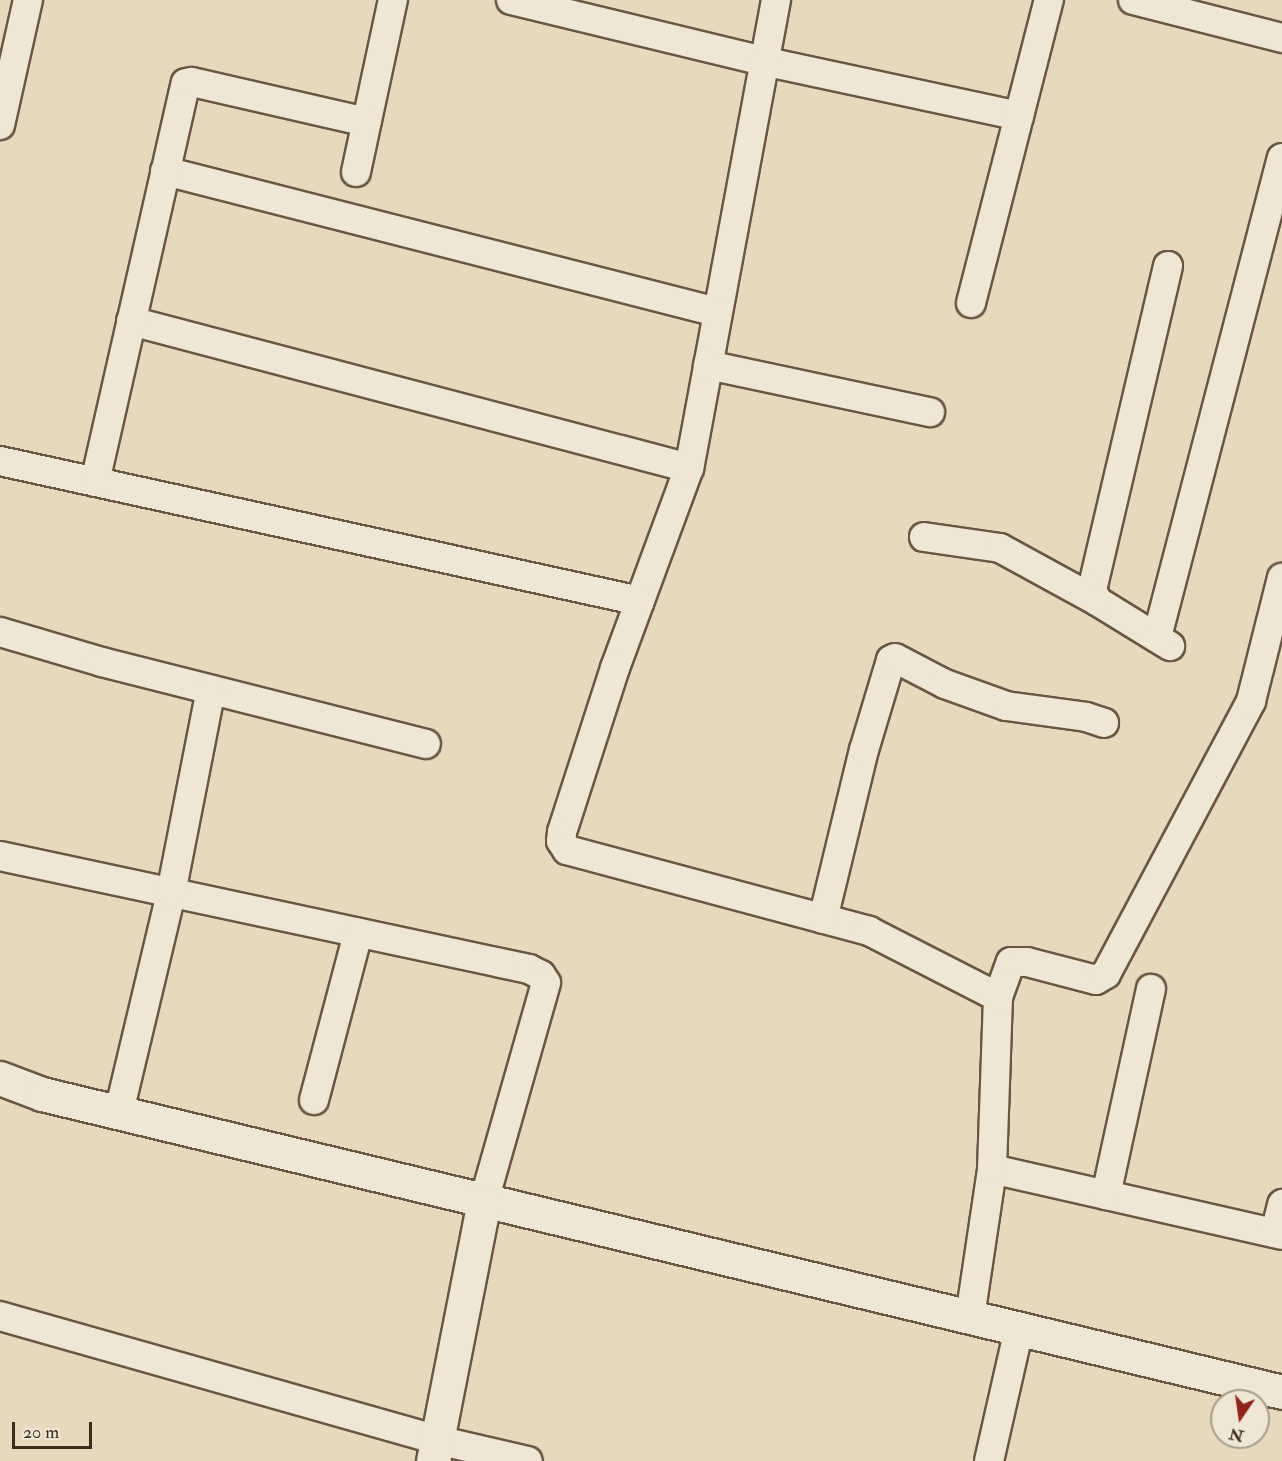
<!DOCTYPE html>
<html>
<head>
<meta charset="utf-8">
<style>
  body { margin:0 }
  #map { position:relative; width:1282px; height:1461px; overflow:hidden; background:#e7d9be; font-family:"IM FELL Double Pica",serif }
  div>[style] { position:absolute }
  .roads { filter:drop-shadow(2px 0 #685742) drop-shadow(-2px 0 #685742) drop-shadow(0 2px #685742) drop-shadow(0 -2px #685742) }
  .street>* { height:28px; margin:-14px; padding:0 14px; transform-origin:14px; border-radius:14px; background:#efe6d5 }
  .secondary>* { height:33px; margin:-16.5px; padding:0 16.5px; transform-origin:16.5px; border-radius:16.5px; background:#efe6d5 }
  span { translate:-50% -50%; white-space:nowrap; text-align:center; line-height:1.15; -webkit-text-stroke:6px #efe6d5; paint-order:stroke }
  .north { position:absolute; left:1210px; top:1389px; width:60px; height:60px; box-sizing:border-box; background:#efe6d5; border:2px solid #a89c8a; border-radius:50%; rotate:193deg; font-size:16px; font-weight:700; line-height:24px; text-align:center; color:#3d2c19 }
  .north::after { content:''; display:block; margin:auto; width:21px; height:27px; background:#8f2418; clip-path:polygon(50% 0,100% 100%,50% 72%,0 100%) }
  .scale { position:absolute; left:12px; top:1422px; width:80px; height:27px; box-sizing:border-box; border:3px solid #3d2c19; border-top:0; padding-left:8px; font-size:18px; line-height:21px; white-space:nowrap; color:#3d2c19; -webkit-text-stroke:4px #efe6d5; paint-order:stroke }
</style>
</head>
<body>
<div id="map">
  <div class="roads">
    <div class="street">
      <div style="left:511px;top:0;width:259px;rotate:13.6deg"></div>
      <div style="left:763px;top:61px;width:262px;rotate:12.1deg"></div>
      <div style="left:776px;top:0;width:476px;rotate:100.5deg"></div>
      <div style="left:689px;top:468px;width:213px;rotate:110.3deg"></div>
      <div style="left:615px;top:668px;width:172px;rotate:107.9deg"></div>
      <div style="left:562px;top:832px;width:9px;rotate:96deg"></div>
      <div style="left:561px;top:841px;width:11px;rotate:56deg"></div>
      <div style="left:567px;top:850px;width:313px;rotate:15deg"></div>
      <div style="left:869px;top:931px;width:145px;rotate:27.1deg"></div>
      <div style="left:1133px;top:0;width:154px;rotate:14.3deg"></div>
      <div style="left:0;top:125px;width:128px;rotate:-77.4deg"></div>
      <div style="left:165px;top:171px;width:570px;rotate:14.33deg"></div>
      <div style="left:356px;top:172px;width:176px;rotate:-77.9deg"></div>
      <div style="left:1168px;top:266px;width:332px;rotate:103.2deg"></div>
      <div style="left:1092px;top:589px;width:13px;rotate:67deg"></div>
      <div style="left:1097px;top:601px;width:86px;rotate:31.7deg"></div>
      <div style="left:971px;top:303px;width:313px;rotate:-75.6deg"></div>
      <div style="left:131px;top:321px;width:577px;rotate:14.76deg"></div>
      <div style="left:708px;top:365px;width:227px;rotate:12deg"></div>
      <div style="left:0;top:461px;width:655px;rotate:12.34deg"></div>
      <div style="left:95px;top:482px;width:409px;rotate:-77.2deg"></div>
      <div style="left:186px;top:83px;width:6px;rotate:-9deg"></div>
      <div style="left:192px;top:82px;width:179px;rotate:12.9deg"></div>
      <div style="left:924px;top:537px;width:77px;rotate:8.2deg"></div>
      <div style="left:1000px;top:548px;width:111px;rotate:28.7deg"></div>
      <div style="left:0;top:632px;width:106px;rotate:16.4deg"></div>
      <div style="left:102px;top:662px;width:334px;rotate:14.2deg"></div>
      <div style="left:1157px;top:637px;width:495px;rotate:-75.4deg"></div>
      <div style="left:0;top:856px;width:541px;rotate:12.06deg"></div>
      <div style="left:529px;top:969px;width:13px;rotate:27deg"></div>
      <div style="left:541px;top:975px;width:9px;rotate:58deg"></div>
      <div style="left:546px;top:983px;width:226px;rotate:105.9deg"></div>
      <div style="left:823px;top:919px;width:174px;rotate:-76.4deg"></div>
      <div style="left:864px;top:750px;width:94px;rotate:-73.3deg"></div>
      <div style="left:891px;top:660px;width:4px;rotate:-27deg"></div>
      <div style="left:895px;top:658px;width:56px;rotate:27.5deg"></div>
      <div style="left:945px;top:684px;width:65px;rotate:19.8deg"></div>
      <div style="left:1006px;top:706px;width:81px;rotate:7.8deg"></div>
      <div style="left:1086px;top:717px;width:19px;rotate:18deg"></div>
      <div style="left:314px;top:1100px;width:173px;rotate:-75.2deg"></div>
      <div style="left:119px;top:1112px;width:225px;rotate:-76.6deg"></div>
      <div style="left:171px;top:893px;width:207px;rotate:-78.9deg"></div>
      <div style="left:992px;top:1169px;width:297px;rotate:12.8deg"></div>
      <div style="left:1106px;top:1195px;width:211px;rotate:-77.7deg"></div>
      <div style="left:1275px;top:1233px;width:30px;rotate:-76deg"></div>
      <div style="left:0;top:1316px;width:454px;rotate:15.8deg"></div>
      <div style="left:437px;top:1440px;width:93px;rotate:13deg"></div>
      <div style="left:970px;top:1317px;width:150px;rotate:-81.5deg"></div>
      <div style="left:992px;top:1169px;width:172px;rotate:-88deg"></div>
      <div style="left:998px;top:997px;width:37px;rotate:-70deg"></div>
      <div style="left:1011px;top:962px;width:16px"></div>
      <div style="left:1027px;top:962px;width:71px;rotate:14.6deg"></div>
      <div style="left:1096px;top:980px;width:12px;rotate:-31deg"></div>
      <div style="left:1106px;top:974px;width:309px;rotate:-62deg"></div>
      <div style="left:1251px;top:701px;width:127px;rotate:-75.9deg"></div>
      <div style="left:989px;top:1461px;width:135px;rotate:-77.2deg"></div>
    </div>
    <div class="secondary">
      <div style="left:0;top:1078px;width:45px;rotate:20.9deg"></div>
      <div style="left:42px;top:1094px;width:1275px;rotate:13.51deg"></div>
      <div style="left:433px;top:1461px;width:266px;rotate:-78.9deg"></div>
    </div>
  </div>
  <div class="north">N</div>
  <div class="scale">20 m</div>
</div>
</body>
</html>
